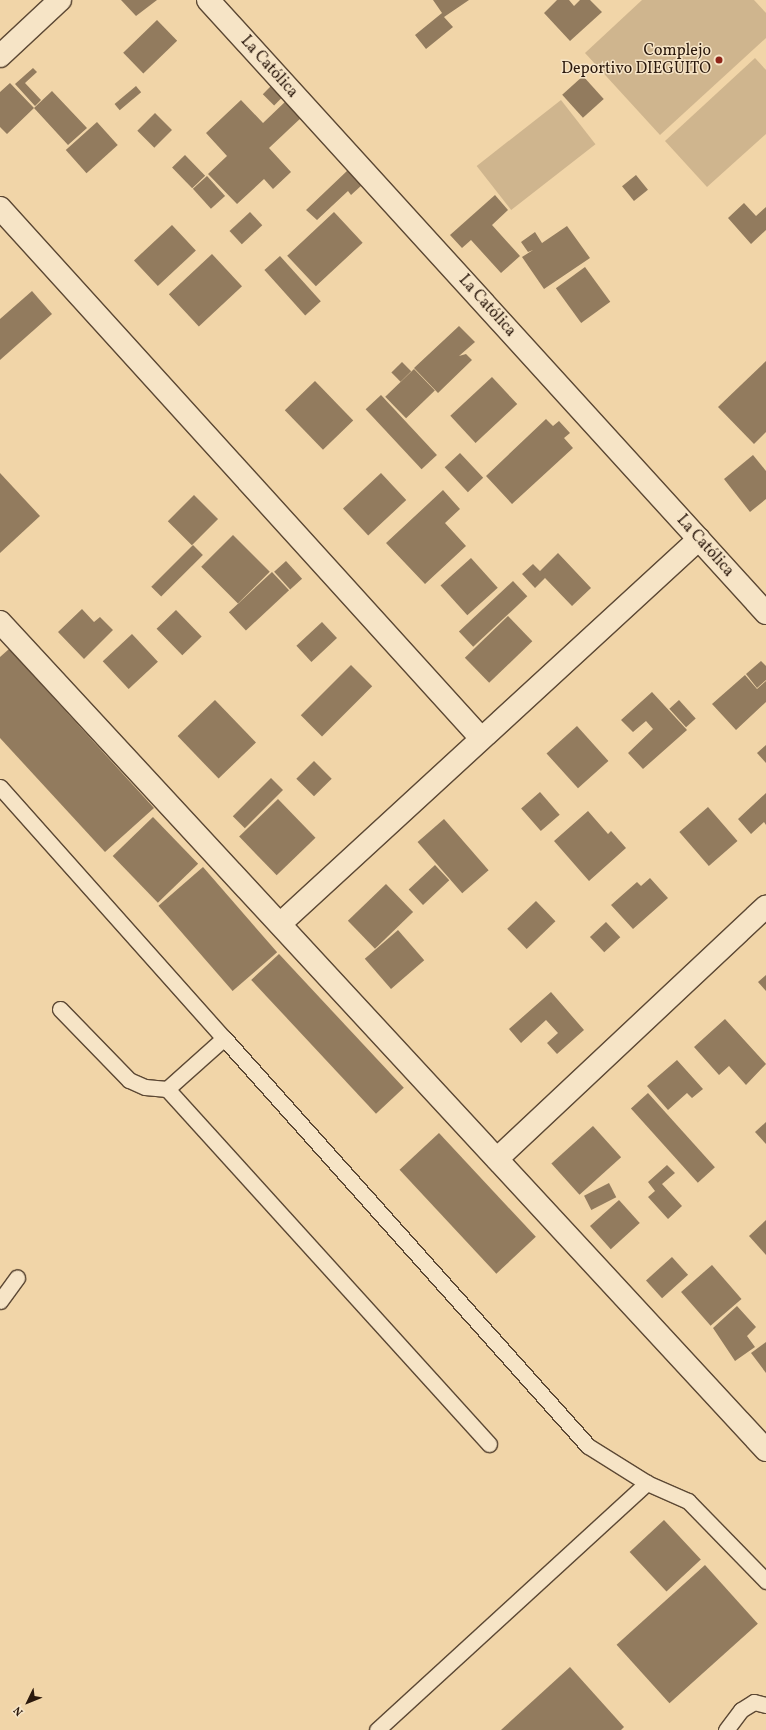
<!DOCTYPE html>
<html>
<head>
<meta charset="utf-8">
<style>
  body { margin:0 }
  #map { position:relative; width:766px; height:1730px; overflow:hidden; background:#f1d5a8; font-family:Vollkorn,serif }
  div>[style] { position:absolute }
  .green>* { inset:0; background:#cfb58e; transform-origin:0 0 }
  .building>* { inset:0; background:#927b5e; transform-origin:0 0 }
  .roads { filter:drop-shadow(1px 0 #5c4834) drop-shadow(-1px 0 #5c4834) drop-shadow(0 1px #5c4834) drop-shadow(0 -1px #5c4834) }
  .lane>* { height:15px; margin:-7.5px; padding:0 7.5px; transform-origin:7.5px; border-radius:7.5px; background:#f6e4c6 }
  .street>* { height:22px; margin:-11px; padding:0 11px; transform-origin:11px; border-radius:11px; background:#f6e4c6 }
  .dots>* { width:11px; height:11px; translate:-50% -50%; box-sizing:border-box; border:2px solid #f6e4c6; border-radius:50% }
  span { translate:-50% -50%; white-space:nowrap; text-align:center; line-height:1.15; -webkit-text-stroke:3px #f6e4c6; paint-order:stroke }
  .poi-label { font-size:16px; color:#2b190d }
  .right { translate:-100% -50%; text-align:right }
  .street-label { font-size:16px; color:#2b190d }
  .north { position:absolute; left:8px; top:1682px; width:40px; height:40px; -webkit-text-stroke:3px #f6e4c6; paint-order:stroke; rotate:227deg; font-size:11px; font-weight:700; line-height:16px; text-align:center; color:#2b190d }
  .north::after { content:''; display:block; margin:auto; width:14px; height:18px; background:#2b190d; clip-path:polygon(50% 0,100% 100%,50% 72%,0 100%) }
</style>
</head>
<body>
<div id="map">
  <div class="green">
    <div style="clip-path:polygon(642px 0,754px 0,766px 13px,766px 38px,660px 135px,585px 53px)"></div>
    <div style="clip-path:polygon(755px 58px,766px 70px,766px 134px,707px 187px,665px 141px)"></div>
    <div style="left:561px;top:100px;width:56px;height:107px;rotate:52deg"></div>
  </div>
  <div class="building">
    <div style="clip-path:polygon(121px 0,157px 0,136px 16px)"></div>
    <div style="clip-path:polygon(433px 0,469px 0,444px 17px,453px 27px,426px 49px,415px 35px,442px 13px)"></div>
    <div style="clip-path:polygon(557px 0,569px 0,574px 6px,580px 0,590px 0,602px 12px,570px 41px,544px 13px)"></div>
    <div style="left:157px;top:20px;width:29px;height:47px;rotate:46deg"></div>
    <div style="clip-path:polygon(33px 68px,37px 72px,25px 83px,41px 100px,35px 106px,15px 84px)"></div>
    <div style="left:583px;top:76px;width:31px;height:28px;rotate:48deg"></div>
    <div style="clip-path:polygon(10px 83px,34px 108px,52px 91px,87px 128px,68px 145px,34px 108px,7px 134px,0 127px,0 92px)"></div>
    <div style="left:272px;top:85px;width:16px;height:13px;rotate:45deg"></div>
    <div style="left:136px;top:86px;width:8px;height:28px;rotate:50deg"></div>
    <div style="clip-path:polygon(241px 100px,263px 123px,287px 100px,303px 116px,269px 148px,291px 172px,273px 189px,264px 179px,237px 204px,208px 174px,227px 156px,206px 133px)"></div>
    <div style="left:155px;top:113px;width:24px;height:25px;rotate:45deg"></div>
    <div style="left:97px;top:122px;width:31px;height:42px;rotate:48deg"></div>
    <div style="left:185px;top:155px;width:29px;height:18px;rotate:46deg"></div>
    <div style="clip-path:polygon(348px 170px,362px 185px,351px 195px,348px 191px,317px 220px,306px 210px)"></div>
    <div style="left:636px;top:175px;width:19px;height:18px;rotate:51deg"></div>
    <div style="left:207px;top:176px;width:27px;height:19px;rotate:48deg"></div>
    <div style="clip-path:polygon(495px 195px,508px 210px,492px 225px,520px 256px,501px 273px,471px 240px,462px 248px,450px 235px)"></div>
    <div style="clip-path:polygon(744px 203px,756px 216px,766px 207px,766px 230px,751px 244px,728px 218px)"></div>
    <div style="left:250px;top:212px;width:18px;height:28px;rotate:47deg"></div>
    <div style="left:334px;top:212px;width:42px;height:64px;rotate:47deg"></div>
    <div style="left:172px;top:225px;width:35px;height:52px;rotate:47deg"></div>
    <div style="clip-path:polygon(567px 226px,590px 258px,544px 289px,522px 257px,533px 250px,528px 252px,521px 242px,535px 232px,542px 243px)"></div>
    <div style="left:212px;top:254px;width:44px;height:59px;rotate:47deg"></div>
    <div style="left:280px;top:256px;width:61px;height:21px;rotate:48deg"></div>
    <div style="left:585px;top:267px;width:43px;height:36px;rotate:54deg"></div>
    <div style="clip-path:polygon(32px 291px,52px 314px,0 360px,0 319px)"></div>
    <div style="clip-path:polygon(459px 326px,475px 342px,459px 356px,466px 354px,472px 360px,438px 393px,414px 368px)"></div>
    <div style="clip-path:polygon(766px 361px,766px 432px,754px 444px,718px 407px)"></div>
    <div style="left:402px;top:362px;width:13px;height:15px;rotate:45deg"></div>
    <div style="left:414px;top:369px;width:30px;height:40px;rotate:46deg"></div>
    <div style="left:492px;top:377px;width:37px;height:57px;rotate:47deg"></div>
    <div style="left:315px;top:381px;width:55px;height:42px;rotate:46deg"></div>
    <div style="left:381px;top:395px;width:82px;height:21px;rotate:47deg"></div>
    <div style="clip-path:polygon(546px 419px,553px 426px,559px 421px,570px 433px,564px 438px,573px 448px,512px 504px,486px 476px)"></div>
    <div style="left:460px;top:453px;width:34px;height:21px;rotate:47deg"></div>
    <div style="clip-path:polygon(753px 455px,766px 471px,766px 499px,750px 512px,724px 479px)"></div>
    <div style="clip-path:polygon(0 473px,40px 516px,0 553px)"></div>
    <div style="left:381px;top:473px;width:37px;height:52px;rotate:47deg"></div>
    <div style="clip-path:polygon(443px 490px,460px 509px,445px 523px,466px 546px,425px 584px,386px 543px)"></div>
    <div style="left:194px;top:495px;width:34px;height:37px;rotate:45deg"></div>
    <div style="left:233px;top:535px;width:52px;height:45px;rotate:45deg"></div>
    <div style="left:193px;top:545px;width:14px;height:59px;rotate:45deg"></div>
    <div style="clip-path:polygon(558px 553px,591px 588px,572px 606px,545px 578px,535px 588px,522px 574px,533px 564px,540px 571px)"></div>
    <div style="left:471px;top:558px;width:40px;height:41px;rotate:48deg"></div>
    <div style="left:286px;top:561px;width:24px;height:16px;rotate:48deg"></div>
    <div style="left:272px;top:572px;width:25px;height:59px;rotate:47deg"></div>
    <div style="left:513px;top:581px;width:21px;height:74px;rotate:47deg"></div>
    <div style="clip-path:polygon(82px 609px,94px 622px,100px 617px,113px 630px,84px 659px,58px 632px)"></div>
    <div style="left:176px;top:610px;width:37px;height:27px;rotate:46deg"></div>
    <div style="left:508px;top:616px;width:35px;height:60px;rotate:46deg"></div>
    <div style="left:322px;top:622px;width:22px;height:35px;rotate:47deg"></div>
    <div style="left:132px;top:634px;width:38px;height:40px;rotate:47deg"></div>
    <div style="clip-path:polygon(9px 649px,154px 808px,105px 852px,0 738px,0 657px)"></div>
    <div style="clip-path:polygon(761px 661px,766px 666px,766px 680px,757px 688px,746px 674px)"></div>
    <div style="left:351px;top:665px;width:30px;height:71px;rotate:45deg"></div>
    <div style="clip-path:polygon(745px 675px,757px 689px,766px 681px,766px 702px,736px 730px,712px 704px)"></div>
    <div style="clip-path:polygon(652px 692px,687px 730px,643px 769px,628px 753px,653px 729px,646px 721px,633px 732px,621px 720px)"></div>
    <div style="left:215px;top:700px;width:59px;height:52px;rotate:46deg"></div>
    <div style="left:679px;top:700px;width:25px;height:13px;rotate:48deg"></div>
    <div style="left:577px;top:726px;width:47px;height:41px;rotate:48deg"></div>
    <div style="clip-path:polygon(766px 745px,766px 763px,757px 753px)"></div>
    <div style="left:314px;top:761px;width:25px;height:25px;rotate:45deg"></div>
    <div style="left:271px;top:778px;width:17px;height:54px;rotate:45deg"></div>
    <div style="left:540px;top:792px;width:30px;height:25px;rotate:49deg"></div>
    <div style="clip-path:polygon(766px 793px,766px 825px,764px 822px,751px 834px,738px 819px)"></div>
    <div style="left:278px;top:799px;width:54px;height:54px;rotate:46deg"></div>
    <div style="left:708px;top:807px;width:45px;height:38px;rotate:49deg"></div>
    <div style="clip-path:polygon(588px 811px,608px 834px,611px 831px,626px 848px,589px 881px,554px 841px)"></div>
    <div style="left:153px;top:817px;width:65px;height:56px;rotate:46deg"></div>
    <div style="left:444px;top:819px;width:68px;height:35px;rotate:49deg"></div>
    <div style="left:435px;top:865px;width:21px;height:36px;rotate:47deg"></div>
    <div style="left:203px;top:867px;width:113px;height:59px;rotate:49deg"></div>
    <div style="clip-path:polygon(650px 878px,668px 898px,633px 929px,611px 905px,637px 882px,641px 886px)"></div>
    <div style="left:386px;top:884px;width:39px;height:53px;rotate:46deg"></div>
    <div style="left:536px;top:901px;width:28px;height:40px;rotate:46deg"></div>
    <div style="left:606px;top:922px;width:21px;height:22px;rotate:47deg"></div>
    <div style="left:398px;top:930px;width:40px;height:44px;rotate:49deg"></div>
    <div style="left:279px;top:954px;width:183px;height:38px;rotate:47deg"></div>
    <div style="clip-path:polygon(766px 975px,766px 991px,758px 982px)"></div>
    <div style="clip-path:polygon(551px 992px,584px 1030px,557px 1054px,547px 1043px,558px 1033px,546px 1020px,521px 1043px,509px 1029px)"></div>
    <div style="clip-path:polygon(725px 1019px,766px 1064px,746px 1085px,729px 1066px,719px 1075px,694px 1047px)"></div>
    <div style="clip-path:polygon(677px 1060px,703px 1089px,692px 1098px,687px 1093px,668px 1110px,647px 1086px)"></div>
    <div style="left:648px;top:1093px;width:100px;height:23px;rotate:48deg"></div>
    <div style="clip-path:polygon(766px 1122px,766px 1144px,755px 1132px)"></div>
    <div style="left:593px;top:1126px;width:42px;height:56px;rotate:48deg"></div>
    <div style="left:439px;top:1133px;width:142px;height:54px;rotate:47deg"></div>
    <div style="clip-path:polygon(667px 1165px,675px 1173px,662px 1184px,682px 1206px,668px 1219px,648px 1197px,655px 1191px,648px 1182px)"></div>
    <div style="left:609px;top:1183px;width:16px;height:28px;rotate:63deg"></div>
    <div style="left:619px;top:1200px;width:31px;height:39px;rotate:48deg"></div>
    <div style="clip-path:polygon(766px 1220px,766px 1255px,749px 1236px)"></div>
    <div style="left:672px;top:1257px;width:24px;height:35px;rotate:48deg"></div>
    <div style="left:712px;top:1265px;width:45px;height:41px;rotate:49deg"></div>
    <div style="clip-path:polygon(737px 1306px,756px 1327px,747px 1336px,755px 1347px,735px 1361px,713px 1328px)"></div>
    <div style="clip-path:polygon(766px 1342px,766px 1373px,751px 1353px)"></div>
    <div style="left:664px;top:1520px;width:54px;height:47px;rotate:47deg"></div>
    <div style="left:705px;top:1565px;width:79px;height:119px;rotate:48deg"></div>
    <div style="clip-path:polygon(570px 1667px,624px 1727px,621px 1730px,501px 1730px)"></div>
  </div>
  <div class="roads">
    <div class="lane">
      <div style="left:0;top:787px;width:336px;rotate:48.3deg"></div>
      <div style="left:60px;top:1009px;width:99px;rotate:45.8deg"></div>
      <div style="left:129px;top:1080px;width:17px;rotate:24deg"></div>
      <div style="left:145px;top:1087px;width:22px;rotate:5deg"></div>
      <div style="left:0;top:1301px;width:29px;rotate:-54deg"></div>
      <div style="left:489px;top:1444px;width:479px;rotate:-132.2deg"></div>
      <div style="left:167px;top:1089px;width:76px;rotate:-41.8deg"></div>
      <div style="left:224px;top:1038px;width:547px;rotate:48.26deg"></div>
      <div style="left:588px;top:1446px;width:70px;rotate:32.1deg"></div>
      <div style="left:647px;top:1483px;width:45px;rotate:23.7deg"></div>
      <div style="left:688px;top:1501px;width:112px;rotate:45.7deg"></div>
      <div style="left:377px;top:1730px;width:366px;rotate:-42.5deg"></div>
      <div style="left:726px;top:1730px;width:25px;rotate:-53deg"></div>
      <div style="left:741px;top:1710px;width:15px;rotate:-32deg"></div>
      <div style="left:754px;top:1702px;width:12px;rotate:14deg"></div>
    </div>
    <div class="street">
      <div style="left:208px;top:0;width:829px;rotate:47.69deg"></div>
      <div style="left:0;top:56px;width:82px;rotate:-43deg"></div>
      <div style="left:0;top:208px;width:714px;rotate:47.78deg"></div>
      <div style="left:0;top:622px;width:1128px;rotate:47.23deg"></div>
      <div style="left:280px;top:924px;width:569px;rotate:-42.58deg"></div>
      <div style="left:497px;top:1159px;width:369px;rotate:-43.2deg"></div>
    </div>
  </div>
  <div class="dots">
    <div style="left:719px;top:60px;background:#8f2418"></div>
  </div>
  <div class="poi-label">
    <span class="right" style="left:711px;top:60px">Complejo<br>Deportivo DIEGUITO</span>
  </div>
  <div class="street-label">
    <span style="left:269px;top:67px;rotate:48deg">La Católica</span>
    <span style="left:487px;top:306px;rotate:48deg">La Católica</span>
    <span style="left:705px;top:546px;rotate:48deg">La Católica</span>
  </div>
  <div class="north">N</div>
</div>
</body>
</html>
